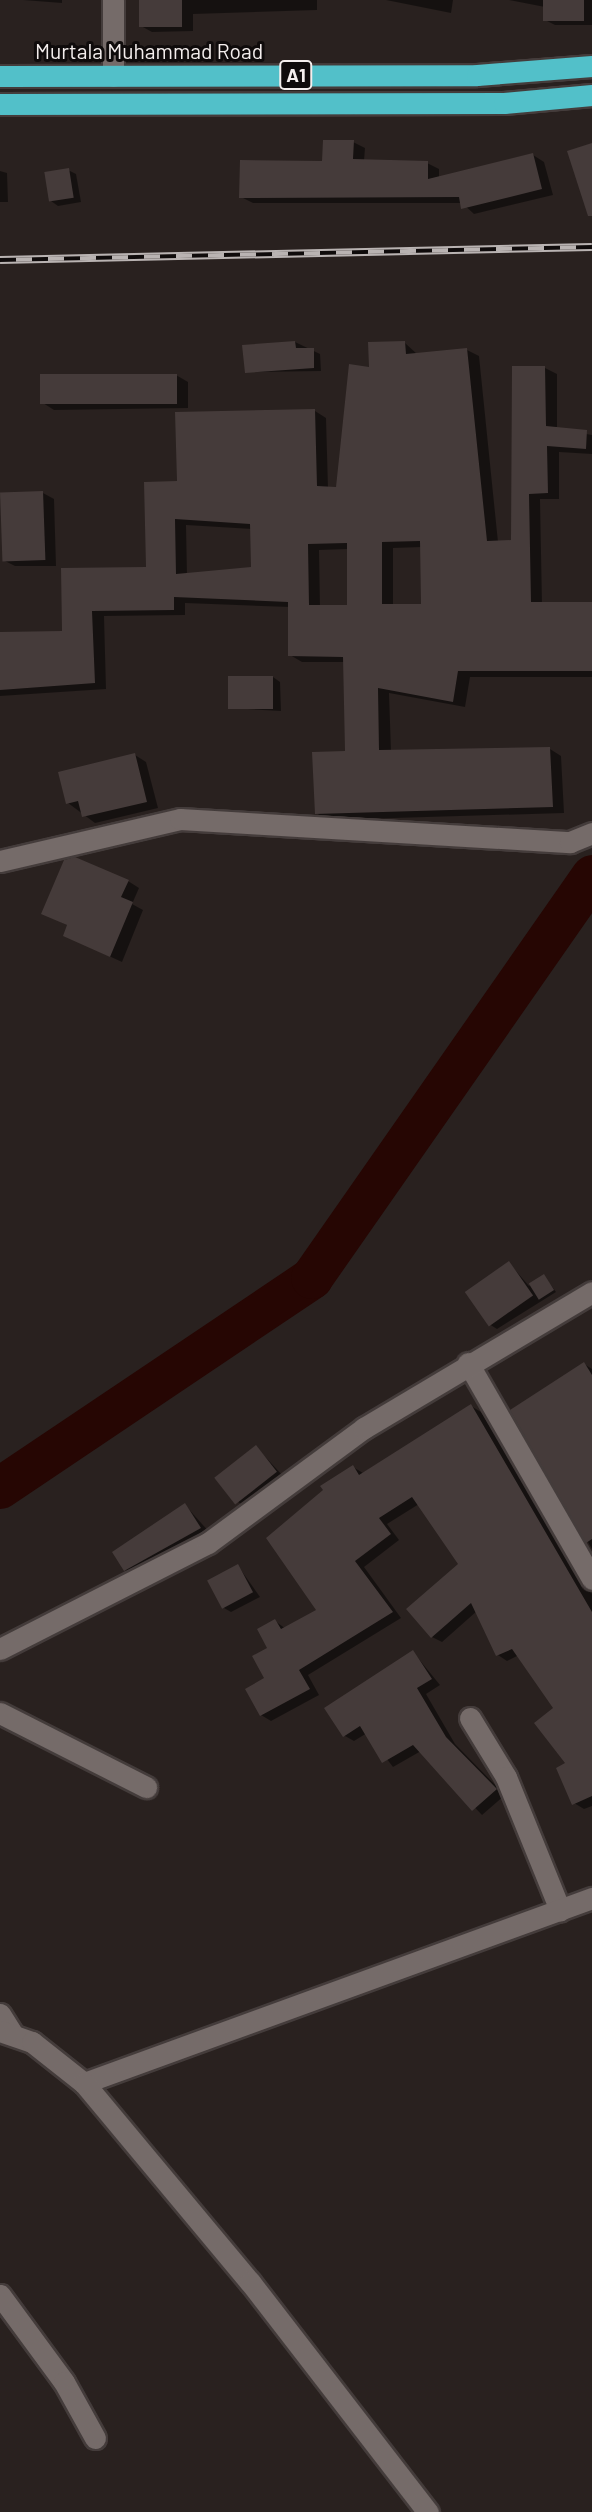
<!DOCTYPE html>
<html>
<head>
<meta charset="utf-8">
<style>
  body { margin:0 }
  #map { position:relative; width:592px; height:2512px; overflow:hidden; background:#29211f; font-family:Barlow,sans-serif }
  div>[style] { position:absolute }
  .shadow>* { inset:0; background:#0007 }
  .river>* { height:42px; margin:-21px; padding:0 21px; transform-origin:21px; border-radius:21px; background:#260603 }
  .building>* { inset:0; background:#453b3a; transform-origin:0 0 }
  .roads { filter:drop-shadow(2px 0 #443c3b) drop-shadow(-2px 0 #443c3b) drop-shadow(0 2px #443c3b) drop-shadow(0 -2px #443c3b) }
  .street>* { height:21px; margin:-10.5px; padding:0 10.5px; transform-origin:10.5px; border-radius:10.5px; background:#756b69 }
  .secondary>* { height:21px; margin:-10.5px; padding:0 10.5px; transform-origin:10.5px; border-radius:10.5px; background:#756b69 }
  .highway>* { height:21px; margin:-10.5px; padding:0 10.5px; transform-origin:10.5px; border-radius:10.5px; background:#52c0c9 }
  .rail>* { height:8px; margin-top:-4px; transform-origin:0; background:repeating-linear-gradient(90deg,#0f0b0b 0 16px,#b9b3b2 0 32px); box-sizing:border-box; border-block:2px solid #b9b3b2 }
  span { translate:-50% -50%; white-space:nowrap; text-align:center; line-height:1.15; -webkit-text-stroke:6px #0f0b0b; paint-order:stroke }
  .shield-label span { padding:2px 5px; background:#0f0b0b; border:2px solid; border-radius:5px; -webkit-text-stroke-width:0 }
  .shield-label { font-size:19px; color:#f4eeed; font-weight:700 }
  .street-label { font-size:21px; color:#f4eeed }
</style>
</head>
<body>
<div id="map">
  <div class="shadow">
    <div style="clip-path:polygon(23px 0,62px 0,62px 3px)"></div>
    <div style="clip-path:polygon(142px 0,317px 0,317px 10px,193px 14px,193px 31px,152px 32px,141px 26px)"></div>
    <div style="clip-path:polygon(386px 0,453px 0,451px 13px)"></div>
    <div style="clip-path:polygon(509px 0,592px 0,592px 25px,555px 25px,545px 20px,545px 7px)"></div>
    <div style="clip-path:polygon(353px 142px,365px 148px,364px 161px,427px 163px,439px 169px,439px 178px,533px 155px,544px 162px,553px 195px,474px 214px,462px 203px,253px 203px,241px 197px,324px 163px)"></div>
    <div style="clip-path:polygon(68px 170px,76px 174px,81px 202px,58px 206px,51px 201px)"></div>
    <div style="clip-path:polygon(0 171px,7px 173px,8px 202px,0 202px)"></div>
    <div style="clip-path:polygon(295px 342px,320px 354px,321px 371px,247px 372px)"></div>
    <div style="clip-path:polygon(evenodd,405px 343px,417px 354px,467px 350px,479px 356px,498px 542px,513px 541px,545px 368px,557px 374px,557px 429px,592px 435px,592px 454px,559px 452px,559px 499px,540px 499px,542px 604px,592px 604px,592px 677px,470px 677px,465px 707px,389px 693px,391px 751px,550px 749px,561px 756px,564px 813px,328px 820px,316px 813px,346px 752px,345px 662px,302px 662px,290px 655px,290px 607px,185px 603px,185px 615px,104px 616px,106px 689px,0 696px,0 638px,64px 632px,148px 569px,178px 483px,315px 411px,326px 418px,328px 488px,338px 488px,371px 369px,405px 343px,186px 525px,252px 529px,253px 568px,187px 575px,186px 525px,405px 343px,422px 547px,423px 606px,393px 606px,393px 548px,422px 547px,405px 343px,349px 549px,349px 607px,320px 607px,319px 550px,349px 549px)"></div>
    <div style="clip-path:polygon(176px 375px,188px 382px,188px 408px,54px 410px,43px 403px)"></div>
    <div style="clip-path:polygon(43px 493px,54px 499px,56px 566px,15px 566px,3px 560px)"></div>
    <div style="clip-path:polygon(273px 677px,280px 682px,281px 711px,231px 708px)"></div>
    <div style="clip-path:polygon(135px 755px,146px 762px,158px 808px,95px 823px,68px 803px)"></div>
    <div style="clip-path:polygon(128px 881px,139px 888px,132px 904px,143px 910px,122px 962px,65px 936px,69px 926px,43px 913px)"></div>
    <div style="clip-path:polygon(509px 1263px,529px 1286px,544px 1276px,556px 1292px,497px 1329px,489px 1324px)"></div>
    <div style="clip-path:polygon(584px 1364px,592px 1369px,592px 1549px,512px 1410px)"></div>
    <div style="clip-path:polygon(471px 1406px,481px 1412px,592px 1594px,592px 1806px,584px 1809px,574px 1803px,556px 1708px,519px 1655px,507px 1661px,498px 1655px,477px 1611px,442px 1642px,432px 1637px,460px 1564px,419px 1504px,387px 1524px,399px 1540px,364px 1567px,401px 1618px,308px 1675px,319px 1695px,271px 1721px,261px 1715px,275px 1621px,286px 1629px,319px 1611px,353px 1467px,363px 1473px)"></div>
    <div style="clip-path:polygon(256px 1447px,284px 1477px,246px 1507px,238px 1502px)"></div>
    <div style="clip-path:polygon(185px 1505px,211px 1534px,137px 1576px,125px 1570px)"></div>
    <div style="clip-path:polygon(238px 1566px,260px 1597px,231px 1612px,224px 1608px)"></div>
    <div style="clip-path:polygon(413px 1652px,440px 1685px,426px 1694px,455px 1744px,505px 1795px,482px 1815px,421px 1751px,393px 1767px,367px 1733px,354px 1741px,345px 1736px,326px 1709px)"></div>
  </div>
  <div class="river">
    <div style="left:0;top:1488px;width:376px;rotate:-33.9deg"></div>
    <div style="left:312px;top:1278px;width:490px;rotate:-55.1deg"></div>
  </div>
  <div class="building">
    <div style="left:139px;top:0;width:43px;height:27px"></div>
    <div style="left:543px;top:0;width:41px;height:21px"></div>
    <div style="clip-path:polygon(323px 140px,354px 140px,353px 159px,428px 161px,428px 179px,533px 153px,542px 189px,461px 209px,459px 197px,239px 198px,240px 160px,322px 161px)"></div>
    <div style="clip-path:polygon(592px 143px,592px 216px,588px 216px,567px 151px)"></div>
    <div style="left:69px;top:168px;width:30px;height:25px;rotate:81deg"></div>
    <div style="clip-path:polygon(295px 341px,296px 348px,314px 348px,314px 368px,245px 373px,242px 345px)"></div>
    <div style="clip-path:polygon(evenodd,405px 341px,406px 354px,467px 348px,487px 541px,511px 540px,512px 366px,545px 366px,546px 426px,587px 430px,586px 449px,547px 446px,548px 493px,529px 494px,531px 602px,592px 602px,592px 671px,458px 671px,453px 702px,378px 688px,379px 750px,550px 747px,553px 807px,315px 814px,312px 752px,345px 751px,343px 657px,288px 656px,288px 602px,174px 597px,174px 610px,92px 611px,95px 683px,0 690px,0 632px,62px 631px,61px 568px,146px 567px,144px 482px,177px 481px,175px 412px,315px 409px,317px 486px,336px 487px,349px 364px,369px 367px,368px 342px,405px 341px,175px 519px,250px 524px,251px 567px,176px 574px,175px 519px,405px 341px,420px 541px,421px 604px,382px 604px,382px 542px,420px 541px,405px 341px,347px 543px,347px 605px,309px 605px,308px 544px,347px 543px)"></div>
    <div style="left:40px;top:374px;width:137px;height:30px"></div>
    <div style="left:43px;top:491px;width:69px;height:43px;rotate:88deg"></div>
    <div style="left:228px;top:676px;width:45px;height:33px"></div>
    <div style="clip-path:polygon(135px 753px,147px 802px,82px 817px,78px 801px,66px 804px,58px 772px)"></div>
    <div style="clip-path:polygon(75px 857px,129px 880px,121px 897px,133px 902px,110px 957px,63px 936px,67px 925px,41px 914px,64px 860px)"></div>
    <div style="left:509px;top:1261px;width:42px;height:54px;rotate:55deg"></div>
    <div style="left:544px;top:1274px;width:19px;height:18px;rotate:58deg"></div>
    <div style="clip-path:polygon(584px 1362px,592px 1375px,592px 1539px,586px 1543px,510px 1410px)"></div>
    <div style="clip-path:polygon(471px 1404px,592px 1612px,592px 1796px,572px 1805px,556px 1768px,565px 1763px,534px 1723px,553px 1708px,512px 1649px,496px 1656px,471px 1603px,431px 1638px,406px 1609px,458px 1564px,412px 1497px,379px 1518px,391px 1534px,355px 1561px,393px 1612px,299px 1670px,310px 1689px,260px 1716px,245px 1689px,264px 1678px,252px 1656px,267px 1648px,257px 1629px,275px 1619px,281px 1629px,316px 1610px,266px 1538px,323px 1490px,320px 1486px,353px 1465px,359px 1475px)"></div>
    <div style="left:256px;top:1445px;width:34px;height:53px;rotate:52deg"></div>
    <div style="clip-path:polygon(185px 1503px,201px 1528px,124px 1571px,112px 1552px)"></div>
    <div style="left:238px;top:1564px;width:32px;height:35px;rotate:62deg"></div>
    <div style="clip-path:polygon(413px 1650px,432px 1679px,417px 1688px,446px 1737px,497px 1789px,472px 1811px,413px 1745px,382px 1763px,360px 1726px,343px 1737px,324px 1708px)"></div>
  </div>
  <div class="roads">
    <div class="street">
      <div style="left:113px;top:76px;width:76px;rotate:-90deg"></div>
      <div style="left:0;top:861px;width:185px;rotate:-13.1deg"></div>
      <div style="left:180px;top:819px;width:391px;rotate:3.4deg"></div>
      <div style="left:570px;top:842px;width:24px;rotate:-22deg"></div>
      <div style="left:468px;top:1363px;width:249px;rotate:60.1deg"></div>
      <div style="left:0;top:1649px;width:233px;rotate:-27deg"></div>
      <div style="left:208px;top:1543px;width:194px;rotate:-36.4deg"></div>
      <div style="left:364px;top:1428px;width:265px;rotate:-30.8deg"></div>
      <div style="left:0;top:1713px;width:164px;rotate:26.9deg"></div>
      <div style="left:470px;top:1718px;width:69px;rotate:58.6deg"></div>
      <div style="left:506px;top:1777px;width:144px;rotate:67.9deg"></div>
      <div style="left:0;top:2014px;width:22px;rotate:58deg"></div>
      <div style="left:84px;top:2083px;width:541px;rotate:-20.01deg"></div>
      <div style="left:0;top:2295px;width:108px;rotate:53.7deg"></div>
      <div style="left:64px;top:2382px;width:64px;rotate:61deg"></div>
    </div>
    <div class="secondary">
      <div style="left:0;top:2031px;width:34px;rotate:19deg"></div>
      <div style="left:32px;top:2042px;width:66px;rotate:38.3deg"></div>
      <div style="left:84px;top:2083px;width:259px;rotate:50.2deg"></div>
      <div style="left:250px;top:2282px;width:291px;rotate:52.3deg"></div>
    </div>
    <div class="highway">
      <div style="left:0;top:76px;width:477px;rotate:-0.1deg"></div>
      <div style="left:477px;top:75px;width:115px;rotate:-4.5deg"></div>
      <div style="left:0;top:104px;width:504px;rotate:-0.11deg"></div>
      <div style="left:504px;top:103px;width:88px;rotate:-5.2deg"></div>
    </div>
  </div>
  <div class="rail">
    <div style="left:0;top:260px;width:592px;rotate:-1.26deg"></div>
  </div>
  <div class="shield-label">
    <span style="left:296px;top:75px">A1</span>
  </div>
  <div class="street-label">
    <span style="left:149px;top:51px">Murtala Muhammad Road</span>
  </div>
</div>
</body>
</html>
